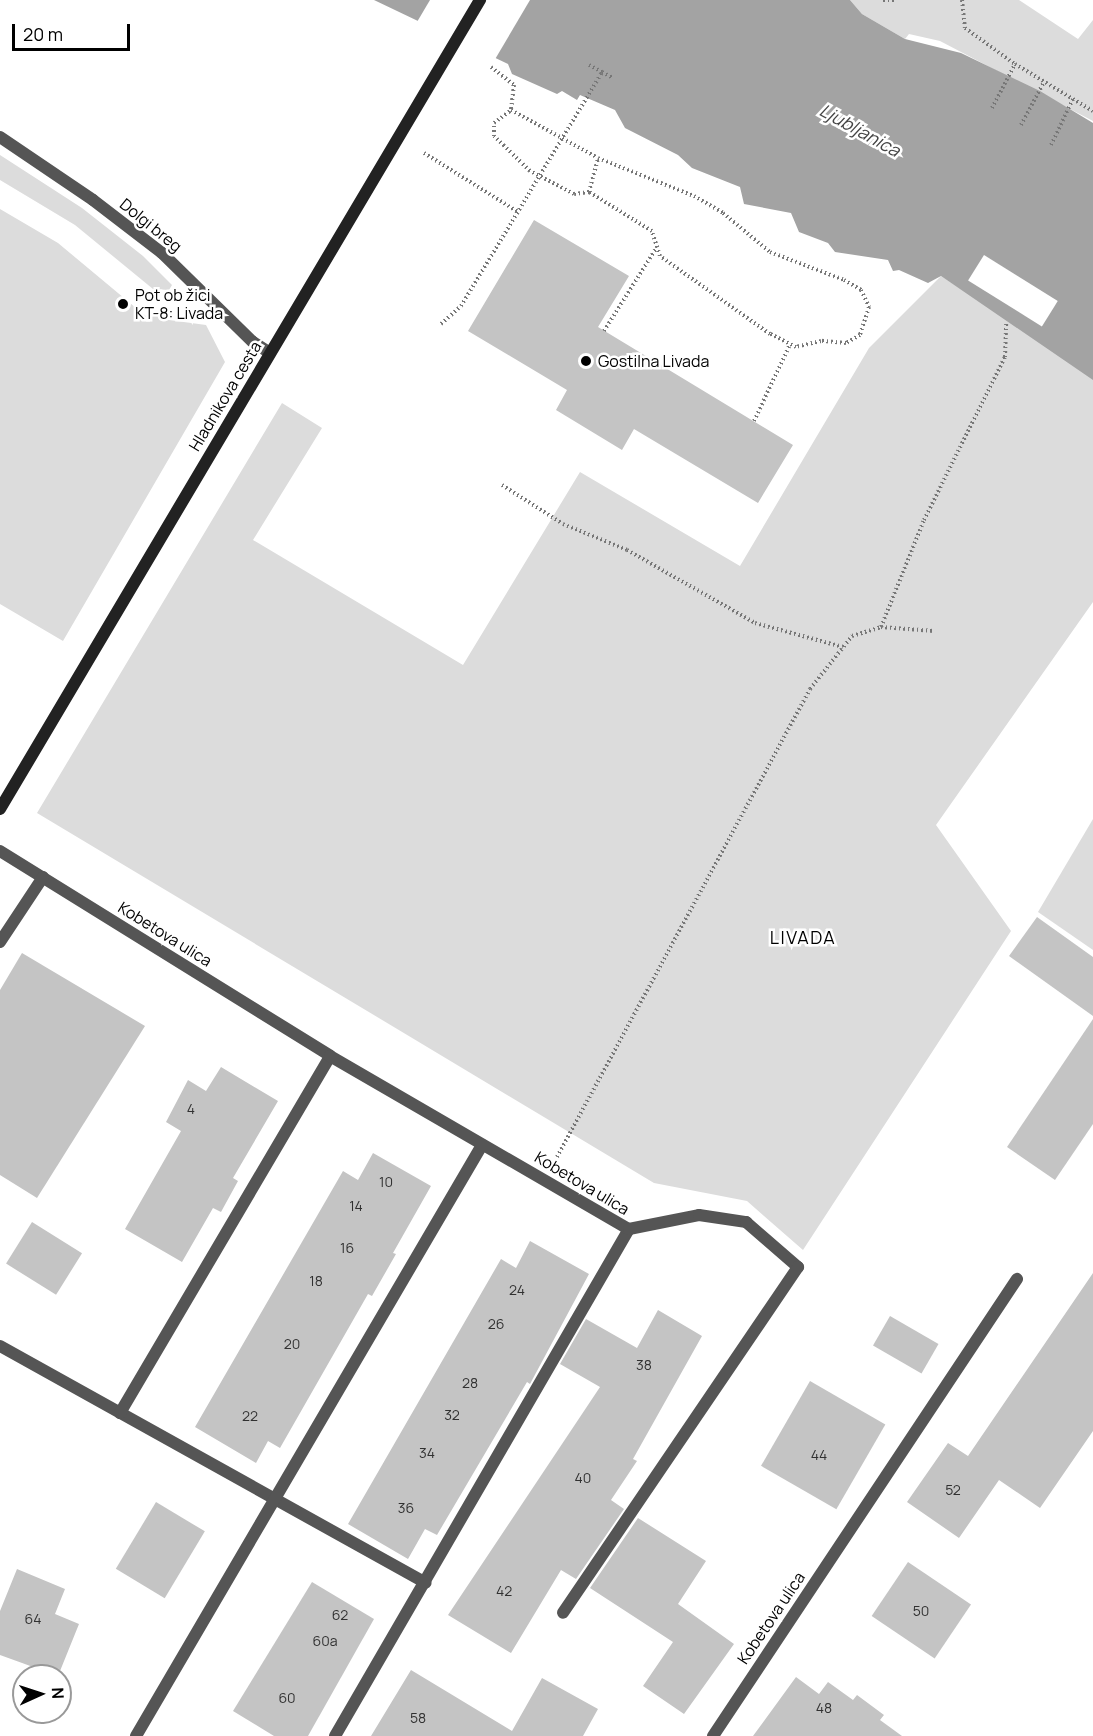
<!DOCTYPE html>
<html>
<head>
<meta charset="utf-8">
<style>
  body { margin:0 }
  #map { position:relative; width:1093px; height:1736px; overflow:hidden; background:#fff; font-family:Manrope,sans-serif }
  div>[style] { position:absolute }
  .green>* { inset:0; background:#dcdcdc }
  .water>* { inset:0; background:#a3a3a3 }
  .pier>* { inset:0; background:#fff; transform-origin:0 0 }
  .building>* { inset:0; background:#c4c4c4; transform-origin:0 0 }
  .path>* { height:4px; margin-top:-2px; transform-origin:0; background:repeating-linear-gradient(90deg,#777 0 1.5px,transparent 0 4.5px) }
  .service>* { height:12px; margin:-6px; padding:0 6px; transform-origin:6px; border-radius:6px; background:#555 }
  .pedestrian>* { height:12px; margin:-6px; padding:0 6px; transform-origin:6px; border-radius:6px; background:#555 }
  .minor>* { height:12px; margin:-6px; padding:0 6px; transform-origin:6px; border-radius:6px; background:#555 }
  .secondary>* { height:12px; margin:-6px; padding:0 6px; transform-origin:6px; border-radius:6px; background:#222 }
  .dots>* { width:16px; height:16px; translate:-50% -50%; box-sizing:border-box; border:3px solid #fff; border-radius:50% }
  span { translate:-50% -50%; white-space:nowrap; text-align:center; line-height:1.15; -webkit-text-stroke:5px #fff; paint-order:stroke }
  .number-label { font-size:14px; color:#313131 }
  .number-label span { -webkit-text-stroke-width:0 }
  .street-label { font-size:16px; color:#000 }
  .poi-label { font-size:16px; color:#000 }
  .left { translate:0 -50%; text-align:left }
  .water-label { font-size:18px; color:#444; font-style:italic }
  .neighbourhood-label { font-size:18px; color:#000; letter-spacing:1.5px }
  .north { position:absolute; left:12px; top:1664px; width:60px; height:60px; box-sizing:border-box; background:#fff; border:2px solid #999; border-radius:50%; rotate:87deg; font-size:16px; font-weight:700; line-height:24px; text-align:center; color:#000 }
  .north::after { content:''; display:block; margin:auto; width:21px; height:27px; background:#000; clip-path:polygon(50% 0,100% 100%,50% 72%,0 100%) }
  .scale { position:absolute; left:12px; top:24px; width:118px; height:27px; box-sizing:border-box; border:3px solid #000; border-top:0; padding-left:8px; font-size:18px; line-height:21px; white-space:nowrap; color:#000; -webkit-text-stroke:4px #fff; paint-order:stroke }
</style>
</head>
<body>
<div id="map">
  <div class="green">
    <div style="clip-path:polygon(850px 0,1019px 0,1078px 39px,1093px 20px,1093px 121px,940px 41px,909px 34px,905px 39px,862px 14px)"></div>
    <div style="clip-path:polygon(0 155px,82px 208px,143px 256px,172px 285px,169px 290px,153px 289px,75px 225px,0 180px)"></div>
    <div style="clip-path:polygon(0 209px,58px 243px,148px 318px,154px 312px,169px 320px,206px 325px,225px 362px,63px 641px,0 604px)"></div>
    <div style="clip-path:polygon(941px 276px,1093px 375px,1093px 602px,936px 825px,1011px 931px,803px 1250px,747px 1201px,654px 1183px,37px 813px,282px 403px,322px 428px,253px 540px,463px 665px,580px 472px,740px 566px,869px 348px)"></div>
    <div style="clip-path:polygon(1093px 819px,1093px 950px,1038px 912px)"></div>
  </div>
  <div class="water">
    <div style="clip-path:polygon(374px 0,850px 0,862px 14px,905px 39px,961px 53px,1040px 91px,1093px 123px,1093px 380px,941px 276px,928px 283px,899px 270px,893px 271px,888px 260px,835px 252px,828px 243px,799px 232px,791px 213px,744px 204px,740px 187px,692px 168px,678px 155px,625px 128px,615px 110px,580px 95px,577px 100px,562px 91px,557px 94px,512px 74px,508px 64px)"></div>
  </div>
  <div class="pier">
    <div style="clip-path:polygon(430px 0,530px 0,494px 61px,417px 22px)"></div>
    <div style="left:984px;top:255px;width:87px;height:30px;rotate:32deg"></div>
  </div>
  <div class="building">
    <div style="clip-path:polygon(534px 220px,629px 276px,598px 327px,793px 445px,758px 503px,634px 429px,622px 450px,556px 410px,567px 390px,468px 331px)"></div>
    <div style="clip-path:polygon(1037px 917px,1093px 957px,1093px 1016px,1009px 956px)"></div>
    <div style="clip-path:polygon(22px 953px,145px 1026px,37px 1198px,0 1175px,0 990px)"></div>
    <div style="clip-path:polygon(1093px 1019px,1093px 1124px,1055px 1180px,1007px 1147px)"></div>
    <div style="clip-path:polygon(221px 1067px,278px 1101px,233px 1178px,238px 1181px,221px 1212px,213px 1208px,182px 1262px,125px 1229px,181px 1131px,166px 1122px,188px 1080px,206px 1091px)"></div>
    <div style="clip-path:polygon(373px 1153px,431px 1186px,393px 1253px,396px 1254px,372px 1296px,368px 1294px,280px 1448px,268px 1441px,256px 1463px,195px 1427px,343px 1171px,358px 1180px)"></div>
    <div style="left:32px;top:1222px;width:59px;height:49px;rotate:32deg"></div>
    <div style="clip-path:polygon(530px 1241px,589px 1274px,530px 1384px,527px 1382px,437px 1535px,425px 1529px,408px 1559px,348px 1524px,501px 1259px,516px 1268px)"></div>
    <div style="clip-path:polygon(1093px 1273px,1093px 1431px,1040px 1508px,999px 1480px,959px 1538px,907px 1502px,948px 1443px,968px 1456px)"></div>
    <div style="clip-path:polygon(658px 1310px,702px 1336px,633px 1459px,637px 1461px,611px 1500px,624px 1509px,576px 1579px,561px 1570px,511px 1653px,448px 1615px,600px 1387px,560px 1364px,586px 1319px,637px 1348px)"></div>
    <div style="left:890px;top:1316px;width:56px;height:34px;rotate:30deg"></div>
    <div style="left:810px;top:1381px;width:87px;height:98px;rotate:30deg"></div>
    <div style="left:156px;top:1502px;width:57px;height:78px;rotate:31deg"></div>
    <div style="clip-path:polygon(638px 1518px,706px 1561px,678px 1604px,734px 1644px,684px 1714px,643px 1686px,673px 1642px,590px 1588px)"></div>
    <div style="left:908px;top:1562px;width:76px;height:65px;rotate:34deg"></div>
    <div style="clip-path:polygon(17px 1569px,65px 1589px,55px 1614px,79px 1624px,58px 1676px,0 1655px,0 1611px)"></div>
    <div style="clip-path:polygon(312px 1582px,374px 1619px,308px 1736px,274px 1736px,233px 1711px)"></div>
    <div style="clip-path:polygon(411px 1670px,512px 1731px,542px 1678px,598px 1709px,583px 1736px,371px 1736px)"></div>
    <div style="clip-path:polygon(796px 1677px,819px 1694px,828px 1682px,853px 1700px,857px 1695px,884px 1715px,880px 1720px,902px 1736px,753px 1736px)"></div>
  </div>
  <div class="path">
    <div style="left:883px;top:0;width:12px"></div>
    <div style="left:962px;top:0;width:28px;rotate:84deg"></div>
    <div style="left:965px;top:28px;width:62px;rotate:35.8deg"></div>
    <div style="left:1015px;top:64px;width:91px;rotate:31.1deg"></div>
    <div style="left:589px;top:65px;width:15px;rotate:28deg"></div>
    <div style="left:491px;top:67px;width:29px;rotate:38deg"></div>
    <div style="left:514px;top:85px;width:25px;rotate:97deg"></div>
    <div style="left:992px;top:108px;width:50px;rotate:-62.4deg"></div>
    <div style="left:511px;top:110px;width:99px;rotate:28.9deg"></div>
    <div style="left:598px;top:158px;width:103px;rotate:21.6deg"></div>
    <div style="left:694px;top:196px;width:34px;rotate:30deg"></div>
    <div style="left:723px;top:213px;width:61px;rotate:39.7deg"></div>
    <div style="left:770px;top:252px;width:79px;rotate:20.7deg"></div>
    <div style="left:844px;top:280px;width:20px;rotate:30deg"></div>
    <div style="left:861px;top:290px;width:19px;rotate:65deg"></div>
    <div style="left:869px;top:307px;width:29px;rotate:108deg"></div>
    <div style="left:860px;top:335px;width:16px;rotate:150deg"></div>
    <div style="left:846px;top:343px;width:25px;rotate:-175deg"></div>
    <div style="left:821px;top:341px;width:26px;rotate:167deg"></div>
    <div style="left:796px;top:347px;width:29px;rotate:-153deg"></div>
    <div style="left:770px;top:334px;width:135px;rotate:-144.7deg"></div>
    <div style="left:660px;top:256px;width:26px;rotate:-108deg"></div>
    <div style="left:652px;top:231px;width:74px;rotate:-148.2deg"></div>
    <div style="left:589px;top:192px;width:15px;rotate:172deg"></div>
    <div style="left:574px;top:194px;width:50px;rotate:-152.4deg"></div>
    <div style="left:530px;top:171px;width:50px;rotate:-135.8deg"></div>
    <div style="left:494px;top:136px;width:13px;rotate:-90deg"></div>
    <div style="left:494px;top:123px;width:21px;rotate:-37deg"></div>
    <div style="left:1021px;top:125px;width:49px;rotate:-61.9deg"></div>
    <div style="left:1051px;top:145px;width:51px;rotate:-64.4deg"></div>
    <div style="left:424px;top:153px;width:111px;rotate:32.1deg"></div>
    <div style="left:589px;top:192px;width:35px;rotate:-75deg"></div>
    <div style="left:441px;top:324px;width:27px;rotate:-42deg"></div>
    <div style="left:461px;top:306px;width:273px;rotate:-58.9deg"></div>
    <div style="left:602px;top:72px;width:13px;rotate:29deg"></div>
    <div style="left:604px;top:331px;width:99px;rotate:-57.8deg"></div>
    <div style="left:754px;top:421px;width:85px;rotate:-64.9deg"></div>
    <div style="left:502px;top:485px;width:72px;rotate:32.6deg"></div>
    <div style="left:563px;top:524px;width:69px;rotate:22.1deg"></div>
    <div style="left:627px;top:550px;width:147px;rotate:29.7deg"></div>
    <div style="left:755px;top:623px;width:91px;rotate:15.3deg"></div>
    <div style="left:881px;top:627px;width:115px;rotate:-68.1deg"></div>
    <div style="left:924px;top:520px;width:182px;rotate:-63.6deg"></div>
    <div style="left:1005px;top:357px;width:36px;rotate:-88deg"></div>
    <div style="left:557px;top:1157px;width:532px;rotate:-61.6deg"></div>
    <div style="left:810px;top:689px;width:68px;rotate:-51.6deg"></div>
    <div style="left:852px;top:636px;width:30px;rotate:-17deg"></div>
    <div style="left:881px;top:627px;width:53px;rotate:4.3deg"></div>
  </div>
  <div class="service">
    <div style="left:0;top:1346px;width:487px;rotate:29.1deg"></div>
    <div style="left:136px;top:1736px;width:685px;rotate:-59.65deg"></div>
    <div style="left:335px;top:1736px;width:586px;rotate:-59.89deg"></div>
    <div style="left:713px;top:1736px;width:549px;rotate:-56.37deg"></div>
  </div>
  <div class="pedestrian">
    <div style="left:120px;top:1413px;width:414px;rotate:-59.5deg"></div>
  </div>
  <div class="minor">
    <div style="left:0;top:137px;width:112px;rotate:34.1deg"></div>
    <div style="left:93px;top:200px;width:87px;rotate:37.5deg"></div>
    <div style="left:162px;top:253px;width:127px;rotate:44.4deg"></div>
    <div style="left:253px;top:342px;width:20px;rotate:33deg"></div>
    <div style="left:0;top:851px;width:388px;rotate:31.8deg"></div>
    <div style="left:330px;top:1056px;width:345px;rotate:30.1deg"></div>
    <div style="left:629px;top:1229px;width:71px;rotate:-11.3deg"></div>
    <div style="left:699px;top:1215px;width:48px;rotate:8.5deg"></div>
    <div style="left:746px;top:1222px;width:69px;rotate:40.9deg"></div>
    <div style="left:798px;top:1267px;width:418px;rotate:124.2deg"></div>
    <div style="left:0;top:942px;width:78px;rotate:-56.5deg"></div>
  </div>
  <div class="secondary">
    <div style="left:0;top:809px;width:941px;rotate:-59.32deg"></div>
  </div>
  <div class="dots">
    <div style="left:123px;top:304px;background:#000"></div>
    <div style="left:586px;top:361px;background:#000"></div>
  </div>
  <div class="number-label">
    <span style="left:191px;top:1109px">4</span>
    <span style="left:386px;top:1182px">10</span>
    <span style="left:356px;top:1206px">14</span>
    <span style="left:347px;top:1248px">16</span>
    <span style="left:316px;top:1281px">18</span>
    <span style="left:517px;top:1290px">24</span>
    <span style="left:496px;top:1324px">26</span>
    <span style="left:292px;top:1344px">20</span>
    <span style="left:644px;top:1365px">38</span>
    <span style="left:470px;top:1383px">28</span>
    <span style="left:452px;top:1415px">32</span>
    <span style="left:250px;top:1416px">22</span>
    <span style="left:427px;top:1453px">34</span>
    <span style="left:819px;top:1455px">44</span>
    <span style="left:583px;top:1478px">40</span>
    <span style="left:953px;top:1490px">52</span>
    <span style="left:406px;top:1508px">36</span>
    <span style="left:504px;top:1591px">42</span>
    <span style="left:921px;top:1611px">50</span>
    <span style="left:340px;top:1615px">62</span>
    <span style="left:33px;top:1619px">64</span>
    <span style="left:325px;top:1641px">60a</span>
    <span style="left:287px;top:1698px">60</span>
    <span style="left:824px;top:1708px">48</span>
    <span style="left:418px;top:1718px">58</span>
  </div>
  <div class="street-label">
    <span style="left:151px;top:225px;rotate:39deg">Dolgi breg</span>
    <span style="left:225px;top:396px;rotate:-59deg">Hladnikova cesta</span>
    <span style="left:165px;top:934px;rotate:32deg">Kobetova ulica</span>
    <span style="left:582px;top:1183px;rotate:31deg">Kobetova ulica</span>
    <span style="left:771px;top:1618px;rotate:-56deg">Kobetova ulica</span>
  </div>
  <div class="poi-label">
    <span class="left" style="left:135px;top:304px">Pot ob žici<br>KT-8: Livada</span>
    <span class="left" style="left:598px;top:361px">Gostilna Livada</span>
  </div>
  <div class="water-label">
    <span style="left:860px;top:130px;rotate:29deg">Ljubljanica</span>
  </div>
  <div class="neighbourhood-label">
    <span style="left:803px;top:937px">LIVADA</span>
  </div>
  <div class="north">N</div>
  <div class="scale">20 m</div>
</div>
</body>
</html>
